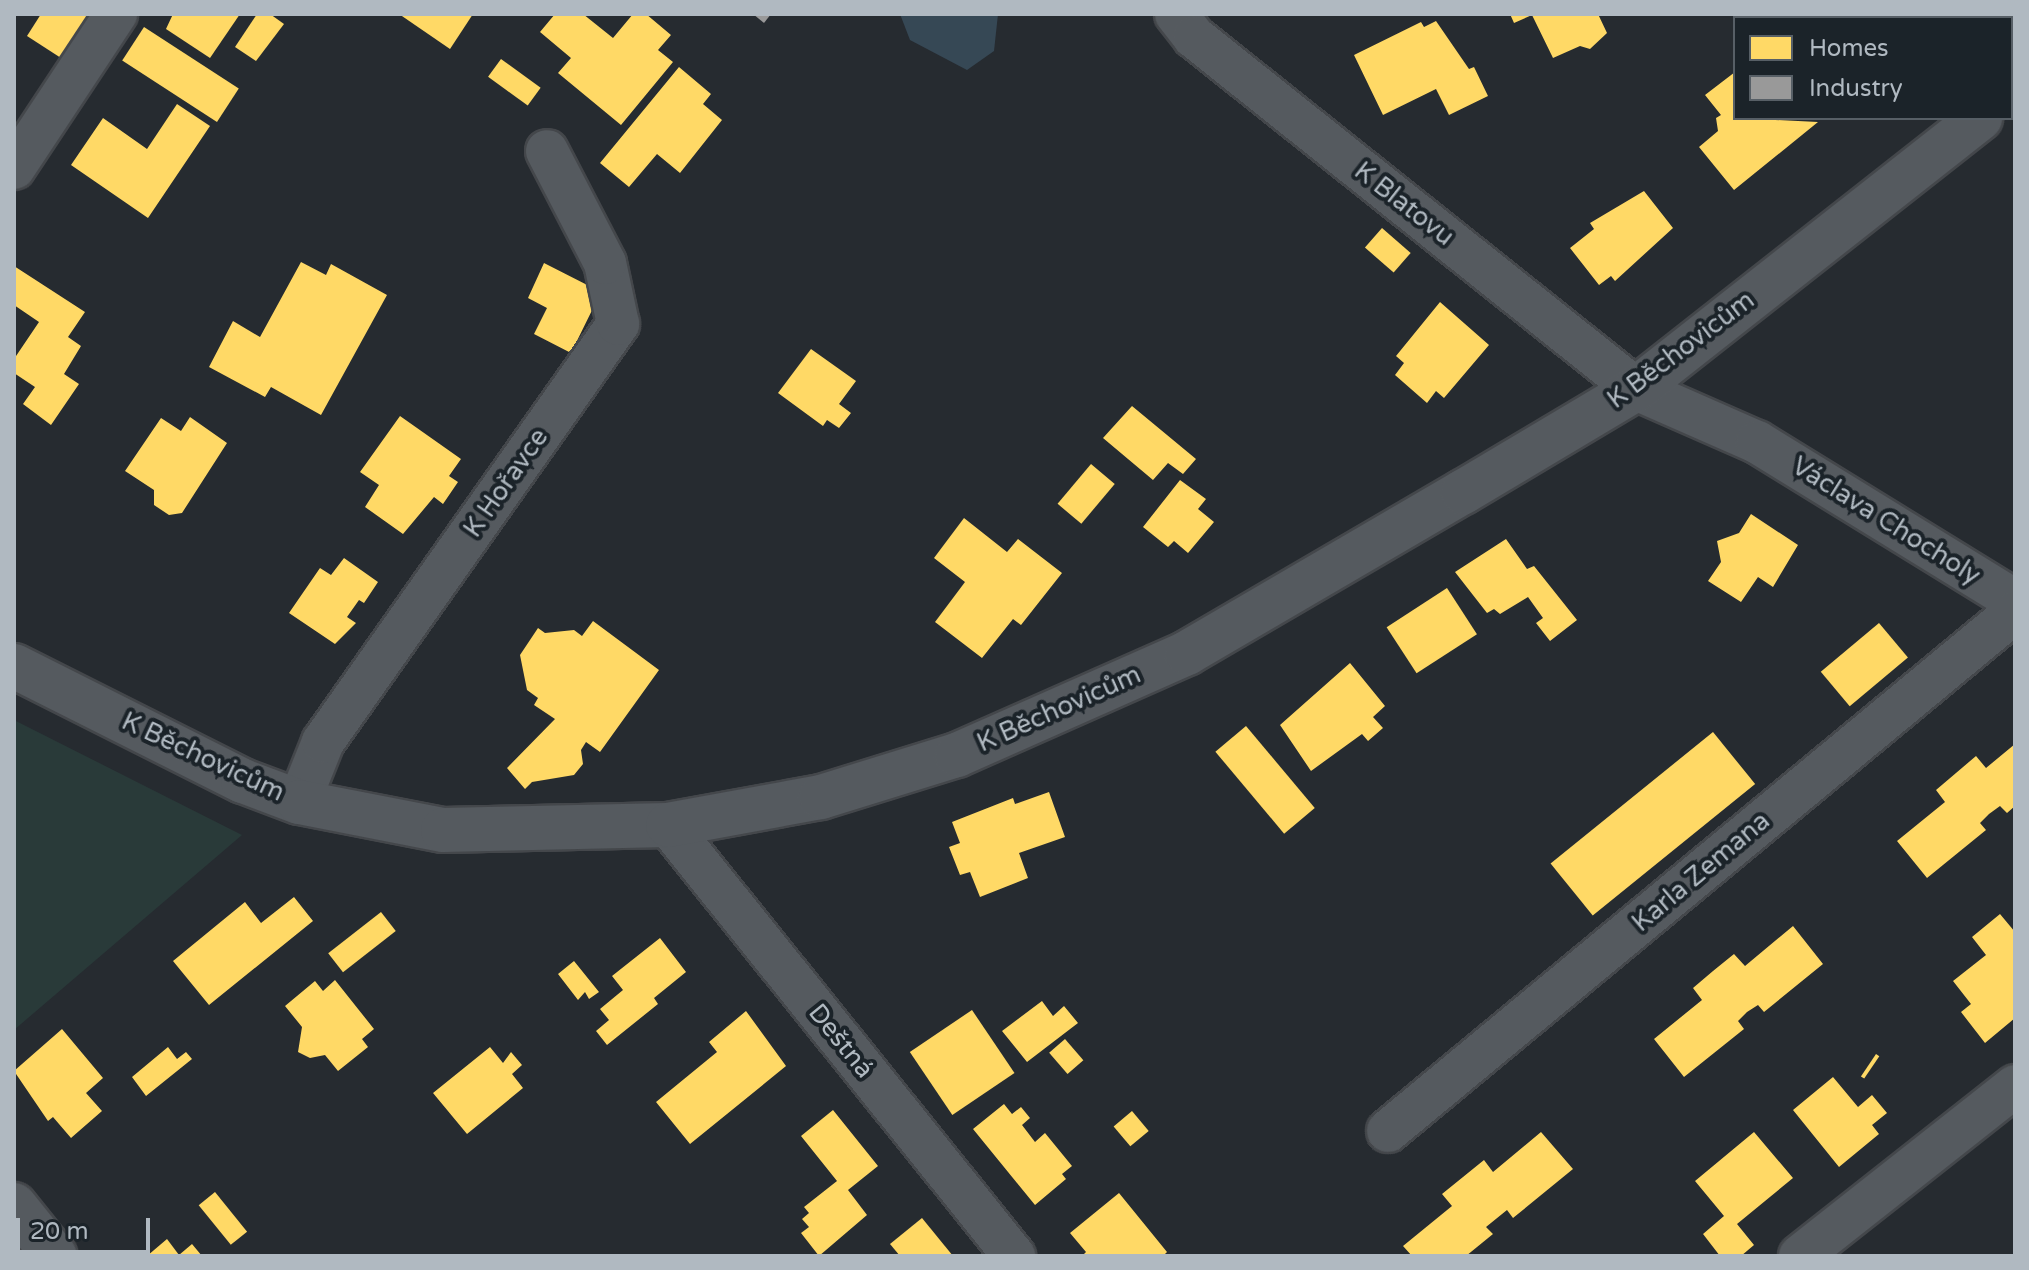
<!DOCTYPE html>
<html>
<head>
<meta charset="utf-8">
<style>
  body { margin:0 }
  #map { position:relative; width:2029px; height:1270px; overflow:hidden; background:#262b30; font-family:"Varela Round",sans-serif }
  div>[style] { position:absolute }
  .green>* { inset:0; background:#293a39 }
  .water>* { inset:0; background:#364855 }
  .homes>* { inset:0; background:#ffd966; transform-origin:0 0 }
  .industry>* { inset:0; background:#999 }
  .roads { filter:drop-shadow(2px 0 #44474b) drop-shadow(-2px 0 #44474b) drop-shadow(0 2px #44474b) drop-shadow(0 -2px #44474b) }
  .minor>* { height:42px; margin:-21px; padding:0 21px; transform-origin:21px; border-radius:21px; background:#555a5f }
  .tertiary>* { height:44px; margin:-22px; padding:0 22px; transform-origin:22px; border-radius:22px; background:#555a5f }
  span { translate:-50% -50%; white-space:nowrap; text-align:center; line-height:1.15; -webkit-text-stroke:8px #1b2329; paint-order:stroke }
  .street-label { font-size:26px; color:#b0b9c1 }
  .frame { position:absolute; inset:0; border:16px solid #b0b9c1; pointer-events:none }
  .legend { position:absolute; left:1733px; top:16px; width:280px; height:104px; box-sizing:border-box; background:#1b2329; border:2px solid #575f66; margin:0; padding:10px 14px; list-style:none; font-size:24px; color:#b0b9c1 }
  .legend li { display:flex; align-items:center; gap:16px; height:40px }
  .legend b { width:40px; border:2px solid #575f66 }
  .scale { position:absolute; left:16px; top:1218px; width:134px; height:36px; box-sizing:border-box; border:4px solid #b0b9c1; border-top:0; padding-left:10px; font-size:24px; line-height:28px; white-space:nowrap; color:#b0b9c1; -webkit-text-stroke:6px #1b2329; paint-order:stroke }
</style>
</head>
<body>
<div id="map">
  <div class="green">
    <div style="clip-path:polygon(14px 720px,242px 835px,14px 1030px)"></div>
  </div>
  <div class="water">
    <div style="clip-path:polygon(900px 14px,998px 14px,994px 51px,967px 70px,910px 40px)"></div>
  </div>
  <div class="homes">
    <div style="clip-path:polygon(41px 14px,90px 14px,61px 58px,27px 36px)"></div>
    <div style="clip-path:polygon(173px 14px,240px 14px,210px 58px,166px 29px)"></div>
    <div style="clip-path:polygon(257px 14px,270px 14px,284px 24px,256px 61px,235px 47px)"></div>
    <div style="clip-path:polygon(399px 14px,473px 14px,450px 49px)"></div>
    <div style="clip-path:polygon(555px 14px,583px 14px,613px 38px,633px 14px,646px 14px,671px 35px,658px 50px,673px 62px,621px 125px,558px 73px,571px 58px,540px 32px)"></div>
    <div style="clip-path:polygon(1510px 14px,1598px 14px,1607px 33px,1590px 49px,1580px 46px,1553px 58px,1532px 15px,1514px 23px)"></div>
    <div style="clip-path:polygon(1816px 14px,1951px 14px,1953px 16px,1810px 18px)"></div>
    <div style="clip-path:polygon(1436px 21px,1469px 69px,1474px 67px,1488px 96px,1449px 115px,1436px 89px,1383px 115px,1354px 55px,1421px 22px,1424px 27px)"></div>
    <div style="left:144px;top:27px;width:113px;height:40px;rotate:33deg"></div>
    <div style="left:501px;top:59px;width:49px;height:22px;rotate:36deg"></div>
    <div style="clip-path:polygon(679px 67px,711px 94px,703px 104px,722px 120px,680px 173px,657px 154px,629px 187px,600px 163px)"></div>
    <div style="clip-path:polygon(1735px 72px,1735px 118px,1818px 122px,1734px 190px,1699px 147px,1718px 131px,1716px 118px,1721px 115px,1705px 95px)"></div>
    <div style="clip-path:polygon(177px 104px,210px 126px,148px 218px,71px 165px,103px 118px,147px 149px)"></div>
    <div style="clip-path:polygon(1644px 191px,1673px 228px,1615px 281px,1611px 276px,1599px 285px,1570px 248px,1594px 229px,1590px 223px)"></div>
    <div style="left:1382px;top:228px;width:38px;height:26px;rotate:41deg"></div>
    <div style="clip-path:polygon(301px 262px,326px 275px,331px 264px,387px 295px,321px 415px,271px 387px,265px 397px,209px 367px,233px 321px,260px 337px)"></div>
    <div style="clip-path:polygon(544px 263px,601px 292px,571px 353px,534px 334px,547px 308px,528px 298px)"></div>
    <div style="clip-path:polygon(14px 266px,85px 312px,68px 337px,81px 346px,64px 374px,79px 384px,51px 425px,23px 404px,35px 387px,14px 373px,14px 359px,39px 322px,14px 305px)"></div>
    <div style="clip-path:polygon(1440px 302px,1489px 345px,1444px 398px,1436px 391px,1427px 403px,1395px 375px,1404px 363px,1396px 356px)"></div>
    <div style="clip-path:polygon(811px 349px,856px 381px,839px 404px,851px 413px,839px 428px,827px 420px,823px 426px,778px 393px)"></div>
    <div style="clip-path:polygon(1132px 406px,1196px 459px,1183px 474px,1168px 463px,1153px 480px,1103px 438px)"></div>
    <div style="clip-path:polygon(400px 416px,461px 459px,449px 476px,458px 482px,443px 504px,434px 497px,403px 534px,365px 507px,379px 485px,360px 472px)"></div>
    <div style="clip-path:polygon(190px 417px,227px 443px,182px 513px,169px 515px,154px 505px,154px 490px,125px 471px,161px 418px,181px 431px)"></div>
    <div style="left:1091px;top:464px;width:31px;height:52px;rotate:40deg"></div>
    <div style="clip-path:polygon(1180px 480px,1206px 499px,1198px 509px,1214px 522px,1188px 553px,1174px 541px,1168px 547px,1143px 527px)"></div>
    <div style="clip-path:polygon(1751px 514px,1798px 545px,1773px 587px,1758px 577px,1741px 602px,1708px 581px,1721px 562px,1717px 541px,1739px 533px)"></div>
    <div style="clip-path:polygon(964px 518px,1007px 552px,1018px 539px,1062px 573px,1021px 625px,1013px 619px,982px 658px,935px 622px,965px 582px,934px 558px)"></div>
    <div style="clip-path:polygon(1506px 539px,1527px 569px,1534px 566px,1577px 620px,1550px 641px,1536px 623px,1543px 618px,1528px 597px,1500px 614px,1494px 609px,1487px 613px,1455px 572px)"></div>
    <div style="clip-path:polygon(344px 558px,378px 582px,364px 603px,359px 600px,347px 617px,356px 623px,335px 644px,289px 613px,320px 568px,331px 575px)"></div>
    <div style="left:1447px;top:588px;width:55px;height:72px;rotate:57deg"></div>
    <div style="clip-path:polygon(593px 621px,659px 670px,600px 752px,586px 742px,581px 750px,583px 764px,574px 775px,532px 782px,525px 789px,507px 768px,555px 719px,534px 705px,538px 698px,527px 690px,520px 655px,538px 628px,545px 633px,574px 630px,582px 636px)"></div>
    <div style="left:1879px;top:623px;width:45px;height:76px;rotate:50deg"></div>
    <div style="clip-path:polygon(1350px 663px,1385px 706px,1373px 717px,1383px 728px,1368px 741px,1362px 734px,1311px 771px,1280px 725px)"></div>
    <div style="left:1246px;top:726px;width:107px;height:40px;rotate:50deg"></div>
    <div style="left:1713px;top:732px;width:67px;height:209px;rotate:51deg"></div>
    <div style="clip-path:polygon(2015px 744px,2015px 806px,2007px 813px,2000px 806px,1989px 814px,1980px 823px,1986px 830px,1927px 878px,1897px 841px,1945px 802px,1936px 790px,1976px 756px,1986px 768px)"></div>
    <div style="clip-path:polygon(1049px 792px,1065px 837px,1019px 853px,1028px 878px,980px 897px,970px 872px,960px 875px,949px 847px,960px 843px,952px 822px,1013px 798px,1015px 804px)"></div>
    <div style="clip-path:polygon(294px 897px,313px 921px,209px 1005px,173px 961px,245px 902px,261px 923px)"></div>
    <div style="left:381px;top:912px;width:24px;height:67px;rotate:52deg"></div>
    <div style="clip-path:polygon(2000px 914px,2015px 932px,2015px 1018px,1985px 1043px,1961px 1012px,1971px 1004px,1953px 981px,1986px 955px,1972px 937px)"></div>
    <div style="clip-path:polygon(1793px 926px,1823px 964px,1764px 1012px,1758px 1005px,1747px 1012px,1738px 1021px,1744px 1029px,1684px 1077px,1654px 1039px,1702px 1000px,1693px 988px,1713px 971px,1734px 954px,1745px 966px)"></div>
    <div style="clip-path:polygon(660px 938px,686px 972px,654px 998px,658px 1004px,607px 1045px,596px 1031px,609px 1020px,600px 1009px,623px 990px,612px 976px)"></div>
    <div style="clip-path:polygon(574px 961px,599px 992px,589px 999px,585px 992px,578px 1000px,558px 974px)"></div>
    <div style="clip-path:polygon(335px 980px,374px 1029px,362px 1039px,368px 1047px,338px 1071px,325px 1055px,310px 1058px,298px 1052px,302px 1027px,285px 1006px,315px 981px,323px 991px)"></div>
    <div style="clip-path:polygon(1042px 1001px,1053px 1016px,1064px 1006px,1078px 1023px,1027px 1062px,1002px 1031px)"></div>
    <div style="left:972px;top:1010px;width:76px;height:75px;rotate:56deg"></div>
    <div style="clip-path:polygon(746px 1011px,786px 1066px,690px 1144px,656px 1102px,717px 1052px,709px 1042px)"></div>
    <div style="clip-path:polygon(62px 1029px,103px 1078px,86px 1093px,102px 1111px,71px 1138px,53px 1117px,48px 1121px,14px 1071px)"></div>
    <div style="left:1065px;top:1039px;width:28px;height:21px;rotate:49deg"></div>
    <div style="clip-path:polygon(168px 1047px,177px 1059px,186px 1052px,192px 1059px,146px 1096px,132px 1077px)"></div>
    <div style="clip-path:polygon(490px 1047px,503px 1063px,511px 1052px,522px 1065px,512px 1074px,523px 1088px,467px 1134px,433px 1093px)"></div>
    <div style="left:1876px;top:1054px;width:4px;height:27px;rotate:34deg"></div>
    <div style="clip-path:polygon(1833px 1077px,1858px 1107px,1872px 1095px,1887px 1113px,1872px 1125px,1879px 1134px,1839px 1167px,1793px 1110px)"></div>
    <div style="clip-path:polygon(1004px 1104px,1012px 1114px,1021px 1107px,1030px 1118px,1022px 1125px,1035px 1142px,1045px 1133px,1072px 1166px,1062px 1174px,1066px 1179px,1035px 1205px,973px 1129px)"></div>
    <div style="clip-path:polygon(833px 1110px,878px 1166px,848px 1190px,867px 1215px,819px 1256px,801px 1233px,809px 1227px,802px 1219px,809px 1213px,804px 1207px,837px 1181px,801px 1136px)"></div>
    <div style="left:1132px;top:1111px;width:26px;height:24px;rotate:50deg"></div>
    <div style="clip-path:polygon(1541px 1132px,1573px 1169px,1513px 1218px,1507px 1210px,1486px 1227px,1493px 1234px,1466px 1256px,1412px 1256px,1403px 1246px,1452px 1206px,1442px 1194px,1484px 1160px,1493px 1172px)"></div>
    <div style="clip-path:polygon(1754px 1132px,1793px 1178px,1737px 1224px,1754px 1245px,1741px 1256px,1720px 1256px,1703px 1234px,1724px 1216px,1695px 1181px)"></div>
    <div style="left:215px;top:1192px;width:51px;height:21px;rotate:51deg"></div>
    <div style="clip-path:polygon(1119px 1193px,1167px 1252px,1163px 1256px,1082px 1256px,1086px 1252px,1070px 1233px)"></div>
    <div style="clip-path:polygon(922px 1218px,953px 1256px,900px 1256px,890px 1244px)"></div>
    <div style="clip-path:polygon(167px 1239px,179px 1255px,192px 1244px,202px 1256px,147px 1256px)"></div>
  </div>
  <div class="industry">
    <div style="clip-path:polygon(753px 14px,771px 14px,764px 23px)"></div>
  </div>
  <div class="roads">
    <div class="minor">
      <div style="left:1176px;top:14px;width:29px;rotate:52deg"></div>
      <div style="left:1194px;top:37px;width:565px;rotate:38.53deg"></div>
      <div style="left:1636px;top:389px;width:132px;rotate:23.7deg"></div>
      <div style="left:1757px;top:442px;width:303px;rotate:31.6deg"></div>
      <div style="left:14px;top:168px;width:185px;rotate:-56.5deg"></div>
      <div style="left:299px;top:802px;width:65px;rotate:-68.2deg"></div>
      <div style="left:323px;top:742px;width:512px;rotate:-54.79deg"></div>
      <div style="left:618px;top:324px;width:62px;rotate:-102deg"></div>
      <div style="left:605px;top:263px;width:126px;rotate:-117.4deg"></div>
      <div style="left:668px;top:825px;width:553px;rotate:51.24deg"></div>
      <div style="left:1388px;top:1131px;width:814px;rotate:-39.62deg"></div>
      <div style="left:1800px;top:1256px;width:274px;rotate:-38.3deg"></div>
    </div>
    <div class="tertiary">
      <div style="left:2011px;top:93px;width:5px;rotate:-37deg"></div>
      <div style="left:14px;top:666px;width:256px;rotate:26.7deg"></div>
      <div style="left:243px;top:781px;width:60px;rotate:20.6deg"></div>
      <div style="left:299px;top:802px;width:147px;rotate:11deg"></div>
      <div style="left:443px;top:830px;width:225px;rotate:-1.3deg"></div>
      <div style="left:668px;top:825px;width:156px;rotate:-10.4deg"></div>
      <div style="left:821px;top:797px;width:142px;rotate:-17.2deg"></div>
      <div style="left:957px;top:755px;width:252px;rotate:-23.9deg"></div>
      <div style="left:1187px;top:653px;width:320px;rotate:-30.3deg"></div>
      <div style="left:1463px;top:492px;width:201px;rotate:-30.8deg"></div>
      <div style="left:1636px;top:389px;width:438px;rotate:-38.2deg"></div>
      <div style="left:14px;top:1205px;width:65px;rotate:51.2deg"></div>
    </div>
  </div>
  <div class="street-label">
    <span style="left:1404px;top:204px;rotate:38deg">K Blatovu</span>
    <span style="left:1681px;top:350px;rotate:-37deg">K Běchovicům</span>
    <span style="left:506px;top:483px;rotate:-55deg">K Hořavce</span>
    <span style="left:1886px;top:521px;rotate:32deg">Václava Chocholy</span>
    <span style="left:1059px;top:709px;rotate:-24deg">K Běchovicům</span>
    <span style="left:203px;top:757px;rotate:25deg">K Běchovicům</span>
    <span style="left:1701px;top:872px;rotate:-40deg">Karla Zemana</span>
    <span style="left:841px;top:1041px;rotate:51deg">Deštná</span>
  </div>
  <div class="frame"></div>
  <ul class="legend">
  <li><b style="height:22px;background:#ffd966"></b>Homes</li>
  <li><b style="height:22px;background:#999"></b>Industry</li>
  </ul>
  <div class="scale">20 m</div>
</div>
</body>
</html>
